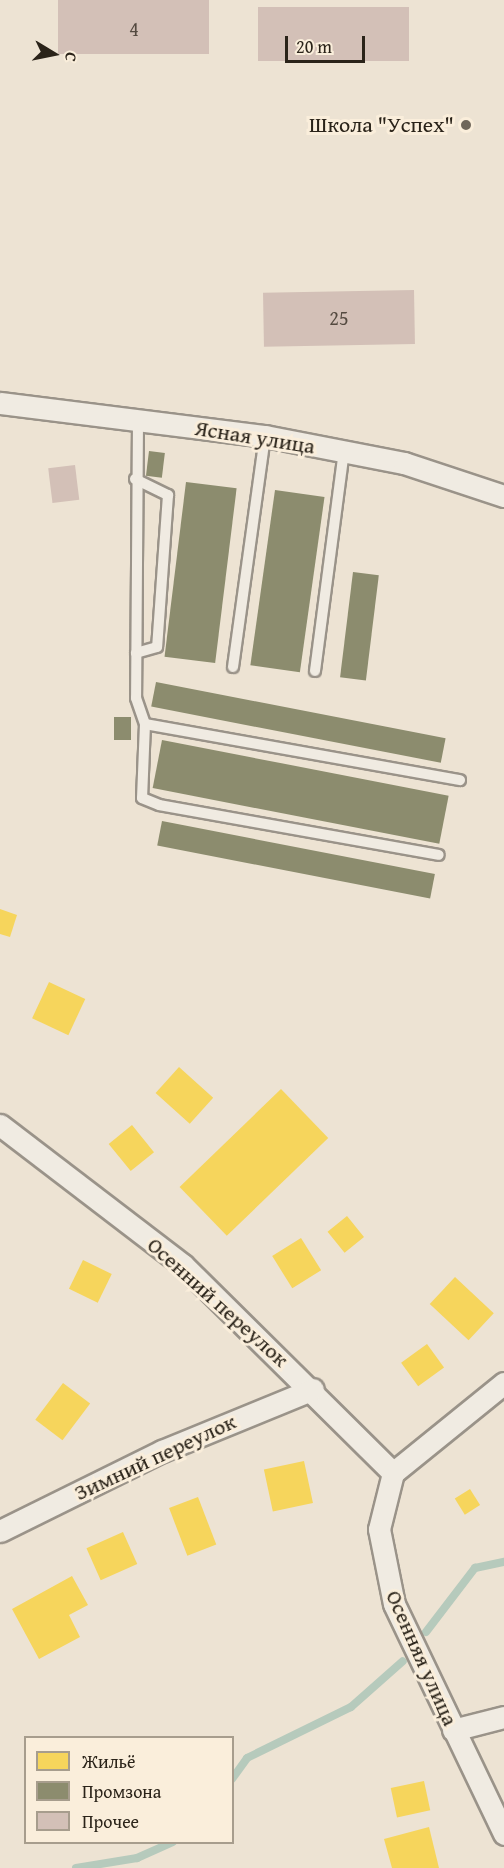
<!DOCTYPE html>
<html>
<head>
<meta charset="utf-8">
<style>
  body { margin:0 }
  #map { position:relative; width:504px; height:1868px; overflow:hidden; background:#ede3d3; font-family:"Gentium Book Plus",serif }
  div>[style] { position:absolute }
  .homes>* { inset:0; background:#f6d55c; transform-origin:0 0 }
  .industry>* { inset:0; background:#8c8c6e; transform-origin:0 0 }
  .stream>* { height:8px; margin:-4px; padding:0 4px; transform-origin:4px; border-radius:4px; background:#b6cabc }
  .building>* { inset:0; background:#d3c0b7; transform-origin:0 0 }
  .roads { filter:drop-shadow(2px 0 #9a9389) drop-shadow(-2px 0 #9a9389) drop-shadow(0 2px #9a9389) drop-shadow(0 -2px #9a9389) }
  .service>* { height:10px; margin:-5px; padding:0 5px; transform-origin:5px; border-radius:5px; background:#f0ebe2 }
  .minor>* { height:21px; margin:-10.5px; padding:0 10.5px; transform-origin:10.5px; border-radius:10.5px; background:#f0ebe2 }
  .dots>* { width:16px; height:16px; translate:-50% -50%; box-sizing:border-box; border:3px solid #faeedb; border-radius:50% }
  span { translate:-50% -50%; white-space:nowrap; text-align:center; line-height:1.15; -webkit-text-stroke:6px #faeedb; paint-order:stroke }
  .number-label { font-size:20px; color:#544a40 }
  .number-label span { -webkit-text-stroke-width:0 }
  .poi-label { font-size:22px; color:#2a2319 }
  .right { translate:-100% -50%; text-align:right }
  .street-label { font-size:22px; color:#2a2319 }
  .legend { position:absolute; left:24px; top:1736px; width:210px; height:108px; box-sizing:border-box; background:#faeedb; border:2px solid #a79d8d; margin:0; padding:8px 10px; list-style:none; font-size:18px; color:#2a2319 }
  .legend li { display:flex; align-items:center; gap:12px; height:30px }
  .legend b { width:30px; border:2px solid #a79d8d }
  .north { position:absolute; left:24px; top:24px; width:60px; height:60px; -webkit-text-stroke:4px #faeedb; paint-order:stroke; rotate:100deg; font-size:16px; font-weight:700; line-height:24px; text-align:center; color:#2a2319 }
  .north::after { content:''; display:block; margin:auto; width:21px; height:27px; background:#2a2319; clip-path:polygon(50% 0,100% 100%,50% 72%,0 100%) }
  .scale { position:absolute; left:285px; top:36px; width:80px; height:27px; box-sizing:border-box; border:3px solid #2a2319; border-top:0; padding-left:8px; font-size:18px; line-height:21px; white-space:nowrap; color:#2a2319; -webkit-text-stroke:4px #faeedb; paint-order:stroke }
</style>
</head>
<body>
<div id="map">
  <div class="homes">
    <div style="clip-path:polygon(0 909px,17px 915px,10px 937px,0 934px)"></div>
    <div style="left:49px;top:982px;width:40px;height:40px;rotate:25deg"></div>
    <div style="left:179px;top:1067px;width:46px;height:35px;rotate:42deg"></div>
    <div style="left:281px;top:1089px;width:68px;height:141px;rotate:46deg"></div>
    <div style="left:132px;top:1125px;width:35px;height:30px;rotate:51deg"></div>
    <div style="left:347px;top:1216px;width:27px;height:25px;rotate:51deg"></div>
    <div style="left:301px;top:1238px;width:38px;height:34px;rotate:58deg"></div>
    <div style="left:83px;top:1260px;width:32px;height:32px;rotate:26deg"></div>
    <div style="left:455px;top:1277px;width:53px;height:37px;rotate:43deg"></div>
    <div style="left:427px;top:1344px;width:29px;height:32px;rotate:54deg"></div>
    <div style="left:63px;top:1383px;width:34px;height:46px;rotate:37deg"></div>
    <div style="left:304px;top:1461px;width:43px;height:41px;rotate:78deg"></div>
    <div style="left:470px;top:1489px;width:19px;height:18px;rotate:58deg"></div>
    <div style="left:198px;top:1497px;width:51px;height:31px;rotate:69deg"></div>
    <div style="left:123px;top:1532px;width:35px;height:40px;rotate:66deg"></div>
    <div style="clip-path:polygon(72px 1576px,88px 1605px,69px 1615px,80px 1637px,39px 1659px,12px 1609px)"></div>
    <div style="left:424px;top:1781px;width:30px;height:34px;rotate:78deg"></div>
    <div style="clip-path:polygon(429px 1827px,439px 1868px,392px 1868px,384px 1839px)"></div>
  </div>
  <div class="industry">
    <div style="left:149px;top:451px;width:16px;height:25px;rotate:7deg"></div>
    <div style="left:186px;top:482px;width:51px;height:176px;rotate:7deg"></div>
    <div style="left:275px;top:490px;width:50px;height:177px;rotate:8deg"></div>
    <div style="left:353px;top:572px;width:26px;height:106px;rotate:7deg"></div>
    <div style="left:156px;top:682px;width:295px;height:25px;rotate:11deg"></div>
    <div style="left:114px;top:717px;width:17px;height:23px"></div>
    <div style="left:162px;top:740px;width:292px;height:49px;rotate:11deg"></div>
    <div style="left:162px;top:821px;width:278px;height:25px;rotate:11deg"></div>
  </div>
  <div class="stream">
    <div style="left:426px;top:1632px;width:81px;rotate:-52.6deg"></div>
    <div style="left:475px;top:1568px;width:30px;rotate:-12deg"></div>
    <div style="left:232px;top:1779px;width:26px;rotate:-54deg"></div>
    <div style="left:247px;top:1758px;width:116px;rotate:-26.1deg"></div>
    <div style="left:351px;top:1707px;width:69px;rotate:-41.5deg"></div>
    <div style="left:76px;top:1868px;width:62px;rotate:-9.3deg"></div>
    <div style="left:137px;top:1858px;width:39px;rotate:-24deg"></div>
  </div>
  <div class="building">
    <div style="left:209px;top:0;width:54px;height:151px;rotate:90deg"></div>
    <div style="left:258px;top:7px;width:151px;height:54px"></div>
    <div style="left:414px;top:290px;width:54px;height:151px;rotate:89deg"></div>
    <div style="left:75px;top:465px;width:35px;height:27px;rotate:83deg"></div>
  </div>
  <div class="roads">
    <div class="service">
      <div style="left:138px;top:421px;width:277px;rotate:90.4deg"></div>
      <div style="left:136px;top:698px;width:28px;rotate:71deg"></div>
      <div style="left:145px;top:724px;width:74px;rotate:92.3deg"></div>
      <div style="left:142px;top:798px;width:18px;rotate:22deg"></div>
      <div style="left:159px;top:805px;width:284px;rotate:10.1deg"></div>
      <div style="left:135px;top:479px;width:37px;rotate:26deg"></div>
      <div style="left:168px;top:495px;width:152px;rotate:94.1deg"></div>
      <div style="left:157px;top:647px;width:22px;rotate:164deg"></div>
      <div style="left:233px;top:667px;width:233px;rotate:-82.1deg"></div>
      <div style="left:315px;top:671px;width:222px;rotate:-82.5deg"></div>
      <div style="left:145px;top:724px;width:320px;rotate:10.1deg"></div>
    </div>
    <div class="minor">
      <div style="left:0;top:403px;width:267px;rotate:7.1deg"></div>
      <div style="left:265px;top:436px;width:142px;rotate:11deg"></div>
      <div style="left:404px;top:463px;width:105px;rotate:18.3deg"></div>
      <div style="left:0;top:1125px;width:230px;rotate:37.4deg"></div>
      <div style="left:183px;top:1265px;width:296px;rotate:44.7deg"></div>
      <div style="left:504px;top:1383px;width:143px;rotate:141deg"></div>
      <div style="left:393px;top:1473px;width:58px;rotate:104deg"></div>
      <div style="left:379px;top:1529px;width:76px;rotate:78.7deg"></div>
      <div style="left:394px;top:1604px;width:255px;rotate:64.4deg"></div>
      <div style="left:0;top:1531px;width:181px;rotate:-26.3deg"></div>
      <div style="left:162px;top:1451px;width:163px;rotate:-22.3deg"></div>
      <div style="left:453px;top:1730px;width:53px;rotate:-14.3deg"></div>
    </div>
  </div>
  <div class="dots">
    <div style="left:466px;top:125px;background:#6e665a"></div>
  </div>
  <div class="number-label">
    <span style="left:134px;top:28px">4</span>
    <span style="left:339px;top:317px">25</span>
  </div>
  <div class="poi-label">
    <span class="right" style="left:454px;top:125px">Школа "Успех"</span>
  </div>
  <div class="street-label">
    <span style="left:255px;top:437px;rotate:9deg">Ясная улица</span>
    <span style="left:218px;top:1302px;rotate:42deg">Осенний переулок</span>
    <span style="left:155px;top:1457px;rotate:-25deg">Зимний переулок</span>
    <span style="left:422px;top:1658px;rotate:66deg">Осенняя улица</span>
  </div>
  <ul class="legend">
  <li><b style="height:16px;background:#f6d55c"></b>Жильё</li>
  <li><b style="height:16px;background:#8c8c6e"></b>Промзона</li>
  <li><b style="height:16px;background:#d3c0b7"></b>Прочее</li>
  </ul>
  <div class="north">С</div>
  <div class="scale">20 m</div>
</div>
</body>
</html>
